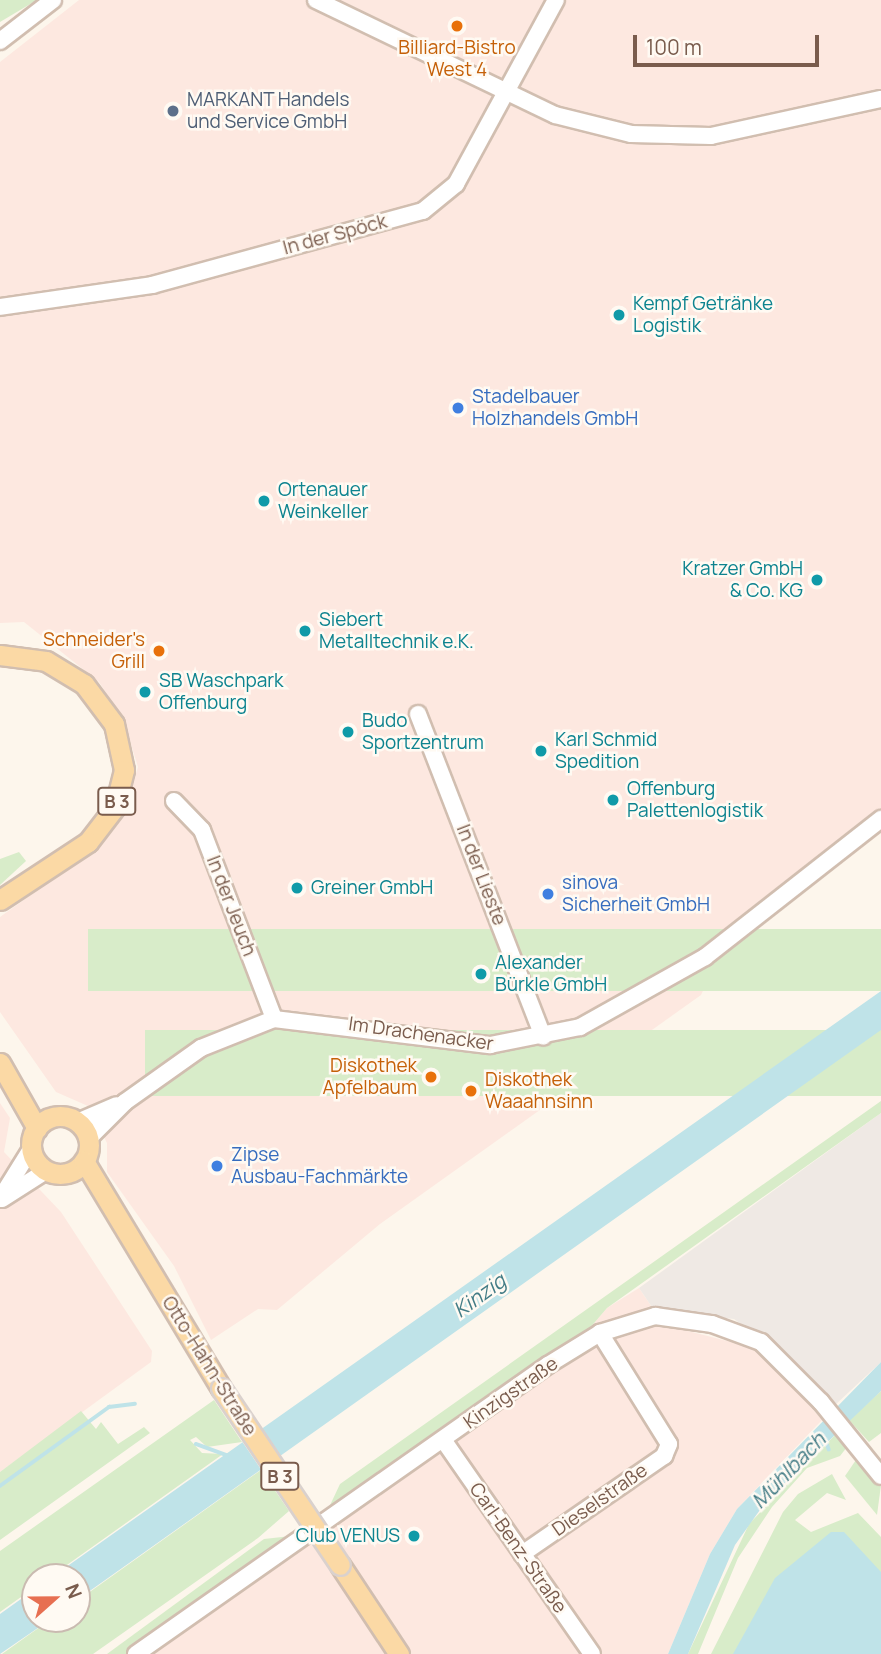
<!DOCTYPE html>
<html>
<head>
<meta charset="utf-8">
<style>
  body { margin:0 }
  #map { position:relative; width:881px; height:1654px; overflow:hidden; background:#fdf6ec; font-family:Manrope,sans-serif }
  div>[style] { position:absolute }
  .commercial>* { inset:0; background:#fde8e0 }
  .industrial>* { inset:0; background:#efe9e4 }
  .green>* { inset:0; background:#d8ecc9; transform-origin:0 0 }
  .water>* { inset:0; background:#bfe3e8 }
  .pier>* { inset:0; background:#fdf6ec; transform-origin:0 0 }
  .stream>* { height:3.5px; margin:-1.75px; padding:0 1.75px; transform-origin:1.75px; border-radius:1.75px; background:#bfe3e8 }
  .roads { filter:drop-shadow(2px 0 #d1beb0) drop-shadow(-2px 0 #d1beb0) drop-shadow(0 2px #d1beb0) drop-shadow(0 -2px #d1beb0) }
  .minor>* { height:16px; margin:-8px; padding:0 8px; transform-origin:8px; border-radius:8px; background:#fff }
  .major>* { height:19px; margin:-9.5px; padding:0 9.5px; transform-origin:9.5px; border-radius:9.5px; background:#fbd9a5 }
  .major>.ring { margin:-9.5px; padding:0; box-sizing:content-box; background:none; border:19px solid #fbd9a5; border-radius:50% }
  .bridges { filter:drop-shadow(2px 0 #dad1cd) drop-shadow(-2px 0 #dad1cd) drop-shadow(0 2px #dad1cd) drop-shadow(0 -2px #dad1cd) }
  .major-bridge>* { height:19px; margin:-9.5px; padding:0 9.5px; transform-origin:9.5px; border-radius:9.5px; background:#fbd9a5 }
  .dots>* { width:19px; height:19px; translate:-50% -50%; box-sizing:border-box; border:4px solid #fffaf3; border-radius:50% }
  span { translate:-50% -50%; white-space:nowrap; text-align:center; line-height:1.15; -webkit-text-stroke:5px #fffaf3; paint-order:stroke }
  .shield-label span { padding:2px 5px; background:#fffaf3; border:2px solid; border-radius:5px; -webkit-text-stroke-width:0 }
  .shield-label { font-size:18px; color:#7a5c4d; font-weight:700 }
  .food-label { font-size:19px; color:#c56008 }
  .right { translate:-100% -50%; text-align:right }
  .left { translate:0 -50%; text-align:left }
  .service-label { font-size:19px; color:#4e5e75 }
  .street-label { font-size:19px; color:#7a5c4d }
  .culture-label { font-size:19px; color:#0d838f }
  .shop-label { font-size:19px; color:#366cbe }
  .water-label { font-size:21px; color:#437c86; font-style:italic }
  .north { position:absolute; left:21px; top:1563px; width:70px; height:70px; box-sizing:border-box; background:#fffaf3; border:2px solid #cabbb1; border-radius:50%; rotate:69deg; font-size:19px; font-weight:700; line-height:28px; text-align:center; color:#7a5c4d }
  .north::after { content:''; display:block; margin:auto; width:24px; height:32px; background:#e76f51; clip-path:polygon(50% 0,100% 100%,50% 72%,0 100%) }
  .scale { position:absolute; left:633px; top:35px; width:186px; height:32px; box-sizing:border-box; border:4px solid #7a5c4d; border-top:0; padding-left:9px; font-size:21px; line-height:24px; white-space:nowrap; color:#7a5c4d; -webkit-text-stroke:5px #fffaf3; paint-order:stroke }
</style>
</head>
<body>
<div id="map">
  <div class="commercial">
    <div style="clip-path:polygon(79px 0,881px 0,881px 833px,739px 942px,715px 965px,701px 995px,380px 1224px,277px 1310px,258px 1309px,211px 1340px,174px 1266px,107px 1172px,107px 1143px,88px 1106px,56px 1092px,0 1012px,0 917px,99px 846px,129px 796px,138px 767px,123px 719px,99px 682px,24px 622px,0 623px,0 62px)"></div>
    <div style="clip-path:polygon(0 1103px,10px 1118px,4px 1152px,61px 1212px,152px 1351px,151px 1362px,0 1472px)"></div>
    <div style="clip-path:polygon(639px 1288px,664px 1325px,763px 1350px,822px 1420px,737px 1509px,710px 1554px,668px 1654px,128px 1654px,583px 1336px,607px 1308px)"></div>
  </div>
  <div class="industrial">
    <div style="clip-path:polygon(881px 1113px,881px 1362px,834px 1406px,800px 1366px,734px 1319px,654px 1310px,639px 1288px)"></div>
  </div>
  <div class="green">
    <div style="clip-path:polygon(0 0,37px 0,0 22px)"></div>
    <div style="clip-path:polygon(19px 852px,26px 861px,0 885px,0 859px)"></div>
    <div style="left:881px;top:929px;width:62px;height:793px;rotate:90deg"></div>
    <div style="left:881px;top:1030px;width:66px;height:736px;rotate:90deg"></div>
    <div style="clip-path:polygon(881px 1101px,881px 1113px,607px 1308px,583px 1336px,324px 1518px,340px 1484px)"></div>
    <div style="clip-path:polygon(881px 1391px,881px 1433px,869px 1442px,849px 1420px)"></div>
    <div style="clip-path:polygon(214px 1400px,242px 1442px,207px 1447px,196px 1437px,190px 1440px,202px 1453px,223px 1454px,50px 1577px,35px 1577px,35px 1587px,0 1612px,0 1551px)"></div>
    <div style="clip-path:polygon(81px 1411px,96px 1429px,101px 1422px,118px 1444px,144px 1427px,150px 1433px,0 1540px,0 1472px)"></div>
    <div style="clip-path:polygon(836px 1434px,847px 1447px,840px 1456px,807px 1468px,772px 1507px,738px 1558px,698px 1654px,688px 1654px,749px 1524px)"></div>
    <div style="clip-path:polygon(858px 1457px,881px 1485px,877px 1515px,845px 1476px)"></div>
    <div style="clip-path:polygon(261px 1470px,289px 1511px,258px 1538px,93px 1654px,2px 1654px,51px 1619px,77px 1619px,77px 1601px)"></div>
    <div style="clip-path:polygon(832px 1474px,846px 1500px,827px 1493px,795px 1520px,811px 1532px,858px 1513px,881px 1537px,881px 1654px,711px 1654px,783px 1512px,798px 1494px)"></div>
    <div style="clip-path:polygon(300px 1535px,128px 1654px,107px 1654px,264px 1539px)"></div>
  </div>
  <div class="water">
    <div style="clip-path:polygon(881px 991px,881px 1030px,77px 1600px,77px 1577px,52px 1577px)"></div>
    <div style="clip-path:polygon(881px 1362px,881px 1391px,767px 1500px,735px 1545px,688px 1654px,668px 1654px,710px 1554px,737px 1509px)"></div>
    <div style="clip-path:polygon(831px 1532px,844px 1532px,881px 1572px,881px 1654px,733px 1654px,775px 1578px)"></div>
    <div style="clip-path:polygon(35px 1589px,35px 1619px,51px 1619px,0 1654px,0 1614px)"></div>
  </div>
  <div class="pier">
    <div style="left:260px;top:1425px;width:41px;height:24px;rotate:56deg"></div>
  </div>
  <div class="stream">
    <div style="left:825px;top:1438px;width:12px;rotate:70deg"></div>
    <div style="left:196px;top:1444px;width:33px;rotate:20deg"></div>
    <div style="left:0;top:1486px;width:135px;rotate:-35.9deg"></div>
    <div style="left:109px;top:1407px;width:26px;rotate:-7deg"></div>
  </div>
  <div class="roads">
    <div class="minor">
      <div style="left:316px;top:0;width:265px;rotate:25.7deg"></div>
      <div style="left:555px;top:115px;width:78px;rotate:14deg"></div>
      <div style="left:631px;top:134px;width:80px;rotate:1.4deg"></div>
      <div style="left:711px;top:136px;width:174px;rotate:-12.3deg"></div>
      <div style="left:0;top:41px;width:67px;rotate:-37.7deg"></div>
      <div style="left:0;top:307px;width:154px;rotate:-8.2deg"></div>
      <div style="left:152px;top:285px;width:281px;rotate:-15.3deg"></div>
      <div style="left:423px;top:211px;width:43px;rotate:-39.3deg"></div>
      <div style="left:456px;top:184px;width:209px;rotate:-61.5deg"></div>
      <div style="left:418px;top:714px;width:346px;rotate:68.8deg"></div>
      <div style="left:174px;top:801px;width:40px;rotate:46deg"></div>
      <div style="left:202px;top:830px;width:202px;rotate:69.1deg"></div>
      <div style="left:77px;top:1122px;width:43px;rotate:-23deg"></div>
      <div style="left:88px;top:1139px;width:52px;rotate:-45deg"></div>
      <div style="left:125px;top:1102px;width:93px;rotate:-35.4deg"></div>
      <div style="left:201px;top:1048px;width:79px;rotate:-21.7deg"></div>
      <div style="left:274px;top:1019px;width:218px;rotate:6.9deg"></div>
      <div style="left:490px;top:1045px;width:92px;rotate:-11.3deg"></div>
      <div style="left:580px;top:1027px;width:143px;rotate:-29.2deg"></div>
      <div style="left:705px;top:957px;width:224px;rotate:-38.1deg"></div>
      <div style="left:0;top:1199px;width:59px;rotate:-58.2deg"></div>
      <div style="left:2px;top:1199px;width:52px;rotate:-32.5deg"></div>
      <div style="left:444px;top:1441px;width:259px;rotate:55.2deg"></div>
      <div style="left:522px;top:1554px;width:173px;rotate:-34.6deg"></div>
      <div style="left:664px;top:1456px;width:13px;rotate:-67deg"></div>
      <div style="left:669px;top:1444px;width:131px;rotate:-121.9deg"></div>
      <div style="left:136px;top:1654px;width:503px;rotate:-35.05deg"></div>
      <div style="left:548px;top:1365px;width:61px;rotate:-31.6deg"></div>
      <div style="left:600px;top:1333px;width:58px;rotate:-17.2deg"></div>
      <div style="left:655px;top:1316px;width:58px;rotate:8deg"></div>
      <div style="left:712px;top:1324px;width:52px;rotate:20.2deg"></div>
      <div style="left:761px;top:1342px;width:85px;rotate:45deg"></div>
      <div style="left:821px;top:1402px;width:95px;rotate:51deg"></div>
    </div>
    <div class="major">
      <div style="left:0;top:655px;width:46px;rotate:7.4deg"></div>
      <div style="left:46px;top:661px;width:44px;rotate:31.2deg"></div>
      <div style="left:84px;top:684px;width:50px;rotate:53.1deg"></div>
      <div style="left:114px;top:724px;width:47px;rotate:77.7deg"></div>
      <div style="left:124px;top:770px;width:38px;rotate:104deg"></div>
      <div style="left:115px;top:807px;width:44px;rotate:127.6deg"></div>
      <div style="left:88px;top:842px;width:105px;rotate:146.6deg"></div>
      <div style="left:0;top:1063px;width:75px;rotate:60.4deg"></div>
      <div class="ring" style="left:31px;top:1116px;width:39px;height:39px"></div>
      <div style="left:84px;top:1161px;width:265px;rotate:58.9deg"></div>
      <div style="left:340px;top:1565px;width:107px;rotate:56.5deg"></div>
    </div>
  </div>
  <div class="bridges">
    <div class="major-bridge">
      <div style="left:221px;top:1388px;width:213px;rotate:56.1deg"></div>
    </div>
  </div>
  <div class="dots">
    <div style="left:457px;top:26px;background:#e8710a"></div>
    <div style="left:173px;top:111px;background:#5c6f8a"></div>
    <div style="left:619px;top:315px;background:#0f9aa8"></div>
    <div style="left:458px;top:408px;background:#3f7fe0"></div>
    <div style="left:264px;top:501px;background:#0f9aa8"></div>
    <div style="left:817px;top:580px;background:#0f9aa8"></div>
    <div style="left:305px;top:631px;background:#0f9aa8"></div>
    <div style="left:159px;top:651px;background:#e8710a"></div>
    <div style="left:145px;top:692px;background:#0f9aa8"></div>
    <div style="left:348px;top:732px;background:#0f9aa8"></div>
    <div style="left:541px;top:751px;background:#0f9aa8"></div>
    <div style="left:613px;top:800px;background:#0f9aa8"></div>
    <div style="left:297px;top:888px;background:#0f9aa8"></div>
    <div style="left:548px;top:894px;background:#3f7fe0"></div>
    <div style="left:481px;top:974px;background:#0f9aa8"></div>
    <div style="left:431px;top:1077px;background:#e8710a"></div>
    <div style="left:471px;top:1091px;background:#e8710a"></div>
    <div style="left:217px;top:1166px;background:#3f7fe0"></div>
    <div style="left:414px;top:1536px;background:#0f9aa8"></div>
  </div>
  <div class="shield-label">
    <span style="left:117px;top:801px">B 3</span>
    <span style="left:280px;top:1476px">B 3</span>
  </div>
  <div class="food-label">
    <span style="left:457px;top:59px">Billiard-Bistro<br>West 4</span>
    <span class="right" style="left:145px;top:651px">Schneider's<br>Grill</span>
    <span class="right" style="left:417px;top:1077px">Diskothek<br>Apfelbaum</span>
    <span class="left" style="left:485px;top:1091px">Diskothek<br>Waaahnsinn</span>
  </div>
  <div class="service-label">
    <span class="left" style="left:187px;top:111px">MARKANT Handels<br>und Service GmbH</span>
  </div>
  <div class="street-label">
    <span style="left:335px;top:235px;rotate:-15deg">In der Spöck</span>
    <span style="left:481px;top:875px;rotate:69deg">In der Lieste</span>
    <span style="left:231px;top:906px;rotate:69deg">In der Jeuch</span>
    <span style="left:421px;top:1034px;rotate:8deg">Im Drachenacker</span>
    <span style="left:209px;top:1366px;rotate:58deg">Otto-Hahn-Straße</span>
    <span style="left:511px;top:1393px;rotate:-35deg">Kinzigstraße</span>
    <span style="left:600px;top:1500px;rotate:-35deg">Dieselstraße</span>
    <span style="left:518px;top:1548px;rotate:55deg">Carl-Benz-Straße</span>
  </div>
  <div class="culture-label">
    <span class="left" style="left:633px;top:315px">Kempf Getränke<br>Logistik</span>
    <span class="left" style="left:278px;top:501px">Ortenauer<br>Weinkeller</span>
    <span class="right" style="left:803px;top:580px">Kratzer GmbH<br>&amp; Co. KG</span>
    <span class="left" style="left:319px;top:631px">Siebert<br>Metalltechnik e.K.</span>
    <span class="left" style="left:159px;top:692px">SB Waschpark<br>Offenburg</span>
    <span class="left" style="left:362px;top:732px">Budo<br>Sportzentrum</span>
    <span class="left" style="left:555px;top:751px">Karl Schmid<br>Spedition</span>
    <span class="left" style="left:627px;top:800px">Offenburg<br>Palettenlogistik</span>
    <span class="left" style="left:311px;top:888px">Greiner GmbH</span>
    <span class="left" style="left:495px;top:974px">Alexander<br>Bürkle GmbH</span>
    <span class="right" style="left:400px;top:1536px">Club VENUS</span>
  </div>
  <div class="shop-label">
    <span class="left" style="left:472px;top:408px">Stadelbauer<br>Holzhandels GmbH</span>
    <span class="left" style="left:562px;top:894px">sinova<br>Sicherheit GmbH</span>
    <span class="left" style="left:231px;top:1166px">Zipse<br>Ausbau-Fachmärkte</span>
  </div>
  <div class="water-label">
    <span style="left:479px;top:1295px;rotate:-36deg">Kinzig</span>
    <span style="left:788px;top:1470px;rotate:-46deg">Mühlbach</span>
  </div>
  <div class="north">N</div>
  <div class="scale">100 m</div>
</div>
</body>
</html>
